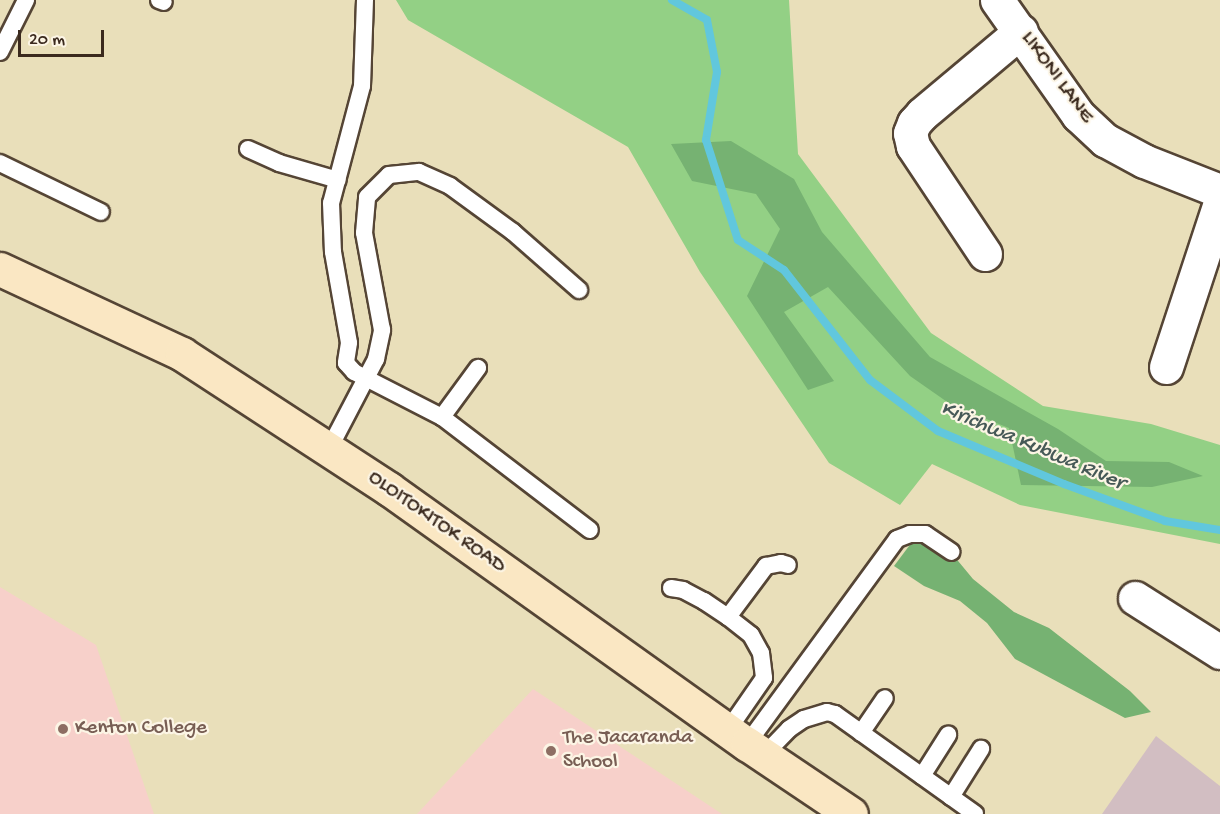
<!DOCTYPE html>
<html>
<head>
<meta charset="utf-8">
<style>
  body { margin:0 }
  #map { position:relative; width:1220px; height:814px; overflow:hidden; background:#e9dfba; font-family:"Gochi Hand",sans-serif }
  div>[style] { position:absolute }
  .built>* { inset:0; background:#f7d0ca }
  .industrial>* { inset:0; background:#d2bec2 }
  .green>* { inset:0; background:#93d085 }
  .forest>* { inset:0; background:#76b272 }
  .stream>* { height:8px; margin:-4px; padding:0 4px; transform-origin:4px; border-radius:4px; background:#61c7dd }
  .roads { filter:drop-shadow(2px 0 #554535) drop-shadow(-2px 0 #554535) drop-shadow(0 2px #554535) drop-shadow(0 -2px #554535) }
  .service>* { height:16px; margin:-8px; padding:0 8px; transform-origin:8px; border-radius:8px; background:#fff }
  .minor>* { height:33px; margin:-16.5px; padding:0 16.5px; transform-origin:16.5px; border-radius:16.5px; background:#fff }
  .secondary>* { height:33px; margin:-16.5px; padding:0 16.5px; transform-origin:16.5px; border-radius:16.5px; background:#fae7c3 }
  .dots>* { width:16px; height:16px; translate:-50% -50%; box-sizing:border-box; border:3px solid #fcf5e5; border-radius:50% }
  span { translate:-50% -50%; white-space:nowrap; text-align:center; line-height:1.15; -webkit-text-stroke:4.5px #fcf5e5; paint-order:stroke }
  .street-label { font-size:21px; color:#3b2a1e }
  .education-label { font-size:21px; color:#785e54 }
  .left { translate:0 -50%; text-align:left }
  .water-label { font-size:22px; color:#465957; font-style:italic }
  .scale { position:absolute; left:18px; top:30px; width:86px; height:27px; box-sizing:border-box; border:3px solid #3b2a1e; border-top:0; padding-left:8px; font-size:18px; line-height:21px; white-space:nowrap; color:#3b2a1e; -webkit-text-stroke:4px #fcf5e5; paint-order:stroke }
</style>
</head>
<body>
<div id="map">
  <div class="built">
    <div style="clip-path:polygon(0 587px,96px 645px,154px 814px,0 814px)"></div>
    <div style="clip-path:polygon(533px 689px,722px 814px,417px 814px)"></div>
  </div>
  <div class="industrial">
    <div style="clip-path:polygon(1156px 736px,1220px 786px,1220px 814px,1102px 814px)"></div>
  </div>
  <div class="green">
    <div style="clip-path:polygon(396px 0,789px 0,798px 154px,931px 333px,1043px 406px,1151px 424px,1220px 445px,1220px 544px,1020px 505px,932px 464px,900px 505px,829px 463px,700px 272px,628px 147px,408px 20px)"></div>
  </div>
  <div class="forest">
    <div style="clip-path:polygon(731px 141px,794px 179px,822px 232px,930px 357px,1058px 429px,1106px 461px,1169px 462px,1203px 476px,1152px 487px,1021px 485px,1009px 428px,953px 406px,910px 376px,828px 287px,784px 312px,834px 381px,808px 390px,747px 296px,780px 229px,756px 194px,692px 181px,671px 144px)"></div>
    <div style="clip-path:polygon(915px 538px,944px 544px,973px 579px,1014px 612px,1049px 628px,1130px 691px,1151px 712px,1125px 718px,1015px 659px,987px 623px,960px 601px,924px 586px,894px 566px)"></div>
  </div>
  <div class="stream">
    <div style="left:672px;top:0;width:40px;rotate:29.7deg"></div>
    <div style="left:707px;top:20px;width:53px;rotate:79.1deg"></div>
    <div style="left:717px;top:72px;width:69px;rotate:99.2deg"></div>
    <div style="left:706px;top:140px;width:105px;rotate:72.3deg"></div>
    <div style="left:738px;top:240px;width:55px;rotate:33.1deg"></div>
    <div style="left:784px;top:270px;width:140px;rotate:52deg"></div>
    <div style="left:870px;top:380px;width:85px;rotate:36.9deg"></div>
    <div style="left:938px;top:431px;width:137px;rotate:22.8deg"></div>
    <div style="left:1064px;top:484px;width:108px;rotate:20.1deg"></div>
    <div style="left:1165px;top:521px;width:56px;rotate:9.3deg"></div>
  </div>
  <div class="roads">
    <div class="service">
      <div style="left:159px;top:0;width:5px;rotate:22deg"></div>
      <div style="left:365px;top:0;width:86px;rotate:92deg"></div>
      <div style="left:362px;top:86px;width:121px;rotate:104.8deg"></div>
      <div style="left:331px;top:203px;width:49px;rotate:87.7deg"></div>
      <div style="left:333px;top:252px;width:92px;rotate:80deg"></div>
      <div style="left:349px;top:343px;width:20px;rotate:99deg"></div>
      <div style="left:346px;top:363px;width:12px;rotate:48deg"></div>
      <div style="left:354px;top:372px;width:99px;rotate:27.1deg"></div>
      <div style="left:442px;top:417px;width:186px;rotate:37.4deg"></div>
      <div style="left:0;top:52px;width:58px;rotate:-63.4deg"></div>
      <div style="left:248px;top:149px;width:34px;rotate:24deg"></div>
      <div style="left:279px;top:163px;width:61px;rotate:16.1deg"></div>
      <div style="left:0;top:163px;width:112px;rotate:25.9deg"></div>
      <div style="left:442px;top:417px;width:61px;rotate:-53.7deg"></div>
      <div style="left:329px;top:449px;width:102px;rotate:-62.4deg"></div>
      <div style="left:376px;top:359px;width:30px;rotate:-78deg"></div>
      <div style="left:382px;top:330px;width:99px;rotate:-100.5deg"></div>
      <div style="left:364px;top:233px;width:36px;rotate:-85deg"></div>
      <div style="left:367px;top:197px;width:31px;rotate:-45deg"></div>
      <div style="left:389px;top:175px;width:30px;rotate:-6deg"></div>
      <div style="left:419px;top:172px;width:34px;rotate:24deg"></div>
      <div style="left:450px;top:186px;width:78px;rotate:36.1deg"></div>
      <div style="left:513px;top:232px;width:88px;rotate:41.3deg"></div>
      <div style="left:671px;top:588px;width:12px;rotate:9deg"></div>
      <div style="left:683px;top:590px;width:24px;rotate:28deg"></div>
      <div style="left:704px;top:601px;width:29px;rotate:34deg"></div>
      <div style="left:728px;top:617px;width:29px;rotate:38deg"></div>
      <div style="left:751px;top:635px;width:21px;rotate:61deg"></div>
      <div style="left:761px;top:653px;width:25px;rotate:83deg"></div>
      <div style="left:764px;top:678px;width:63px;rotate:124.7deg"></div>
      <div style="left:728px;top:617px;width:64px;rotate:-53.3deg"></div>
      <div style="left:766px;top:566px;width:15px;rotate:-11deg"></div>
      <div style="left:781px;top:563px;width:7px;rotate:16deg"></div>
      <div style="left:861px;top:733px;width:42px;rotate:-55.6deg"></div>
      <div style="left:747px;top:744px;width:254px;rotate:-53.8deg"></div>
      <div style="left:897px;top:539px;width:14px;rotate:-21deg"></div>
      <div style="left:910px;top:534px;width:15px"></div>
      <div style="left:925px;top:534px;width:32px;rotate:34deg"></div>
      <div style="left:764px;top:755px;width:36px;rotate:-46deg"></div>
      <div style="left:789px;top:729px;width:18px;rotate:-34deg"></div>
      <div style="left:804px;top:719px;width:24px;rotate:-17deg"></div>
      <div style="left:827px;top:712px;width:8px;rotate:14deg"></div>
      <div style="left:835px;top:714px;width:172px;rotate:35.5deg"></div>
      <div style="left:922px;top:776px;width:49px;rotate:-57.6deg"></div>
      <div style="left:951px;top:797px;width:57px;rotate:-58deg"></div>
    </div>
    <div class="minor">
      <div style="left:997px;top:0;width:141px;rotate:54.8deg"></div>
      <div style="left:1078px;top:115px;width:37px;rotate:43deg"></div>
      <div style="left:1105px;top:140px;width:44px;rotate:28.3deg"></div>
      <div style="left:1144px;top:161px;width:82px;rotate:21.5deg"></div>
      <div style="left:985px;top:254px;width:130px;rotate:-123.7deg"></div>
      <div style="left:913px;top:146px;width:13px;rotate:-103deg"></div>
      <div style="left:910px;top:133px;width:11px;rotate:-68deg"></div>
      <div style="left:914px;top:123px;width:12px;rotate:-48deg"></div>
      <div style="left:922px;top:114px;width:129px;rotate:-40deg"></div>
      <div style="left:1166px;top:367px;width:173px;rotate:-71.8deg"></div>
      <div style="left:1135px;top:598px;width:101px;rotate:32.4deg"></div>
    </div>
    <div class="secondary">
      <div style="left:0;top:269px;width:201px;rotate:25deg"></div>
      <div style="left:182px;top:354px;width:247px;rotate:33.1deg"></div>
      <div style="left:389px;top:489px;width:440px;rotate:35.5deg"></div>
      <div style="left:747px;top:744px;width:125px;rotate:33.9deg"></div>
    </div>
  </div>
  <div class="dots">
    <div style="left:63px;top:729px;background:#8d6e63"></div>
    <div style="left:551px;top:751px;background:#8d6e63"></div>
  </div>
  <div class="street-label">
    <span style="left:1056px;top:78px;rotate:54deg">LIKONI LANE</span>
    <span style="left:436px;top:523px;rotate:35deg">OLOITOKITOK ROAD</span>
  </div>
  <div class="education-label">
    <span class="left" style="left:75px;top:729px">Kenton College</span>
    <span class="left" style="left:563px;top:751px">The Jacaranda<br>School</span>
  </div>
  <div class="water-label">
    <span style="left:1032px;top:447px;rotate:23deg">Kirichwa Kubwa River</span>
  </div>
  <div class="scale">20 m</div>
</div>
</body>
</html>
